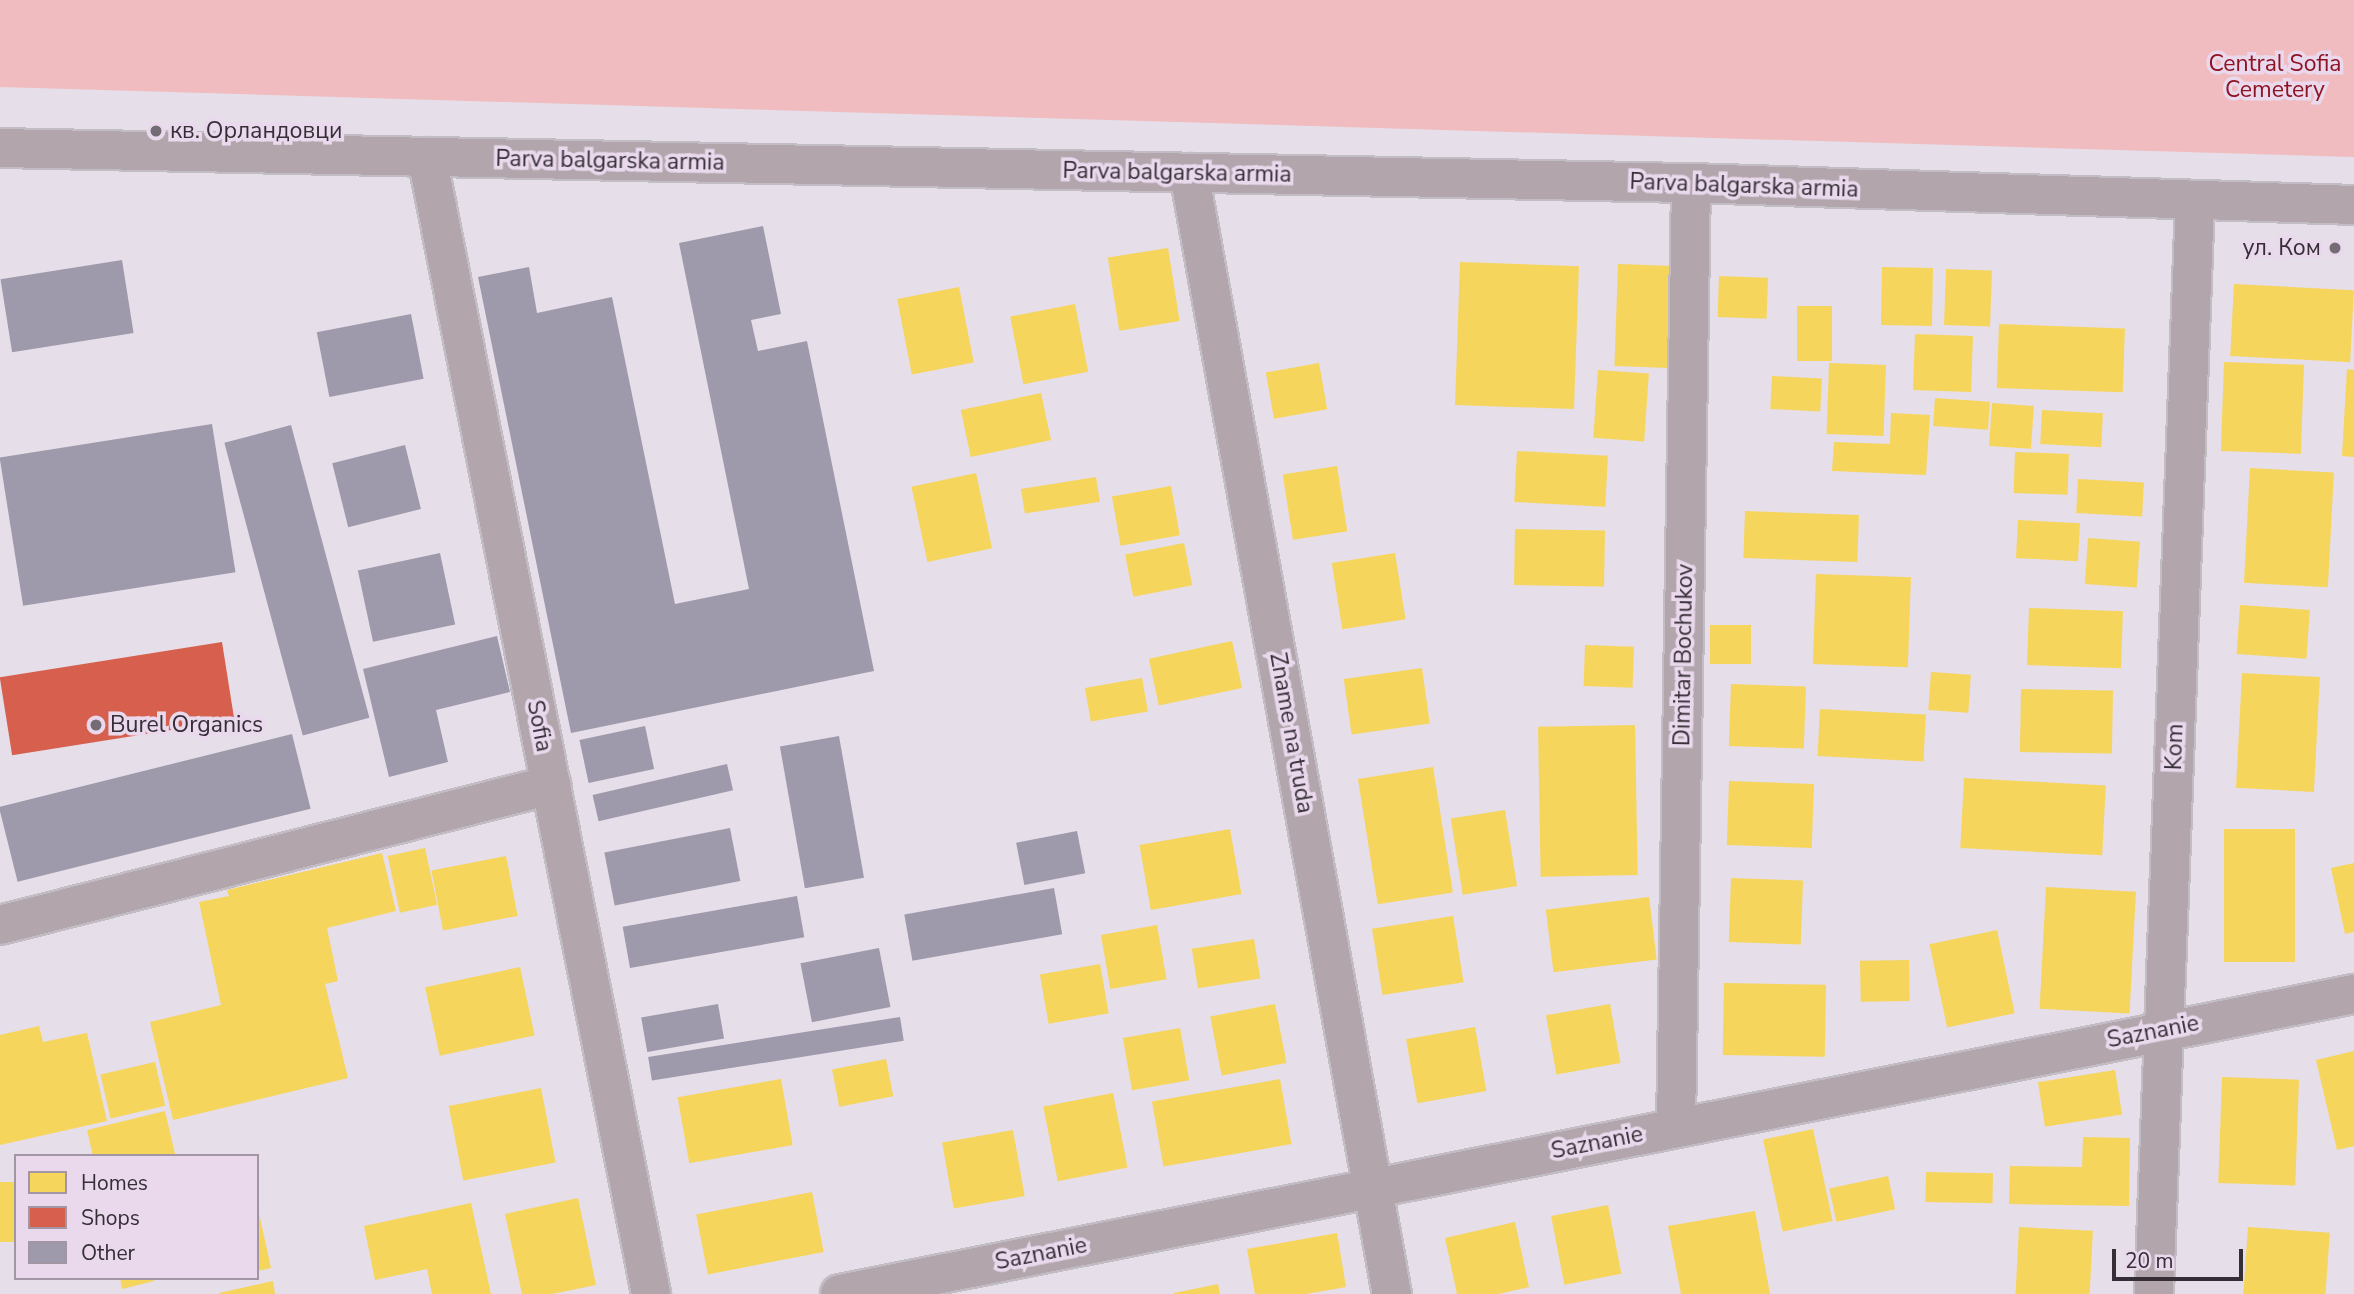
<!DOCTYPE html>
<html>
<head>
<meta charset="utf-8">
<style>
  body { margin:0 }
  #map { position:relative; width:2354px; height:1294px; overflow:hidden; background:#e6dee8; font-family:"Nunito Sans",sans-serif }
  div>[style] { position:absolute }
  .green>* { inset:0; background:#f0bcbf }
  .homes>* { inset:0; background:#f6d55c; transform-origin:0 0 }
  .shops>* { inset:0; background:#d6604d; transform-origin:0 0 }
  .building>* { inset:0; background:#9f99ac; transform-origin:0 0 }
  .roads { filter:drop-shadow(2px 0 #c2bcc4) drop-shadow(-2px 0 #c2bcc4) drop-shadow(0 2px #c2bcc4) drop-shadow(0 -2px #c2bcc4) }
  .minor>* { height:38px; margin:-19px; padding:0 19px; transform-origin:19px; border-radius:19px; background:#b2a5ac }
  .dots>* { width:19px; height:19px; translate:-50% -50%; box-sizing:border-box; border:4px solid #ead9ed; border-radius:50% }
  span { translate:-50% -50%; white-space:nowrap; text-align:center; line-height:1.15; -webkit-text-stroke:7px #ead9ed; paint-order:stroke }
  .park-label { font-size:23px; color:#8e1323 }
  .poi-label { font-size:23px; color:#352e36 }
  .left { translate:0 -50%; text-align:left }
  .right { translate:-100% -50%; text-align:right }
  .street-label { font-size:23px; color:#352e36 }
  .legend { position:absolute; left:14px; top:1154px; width:245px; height:126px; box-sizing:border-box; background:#ead9ed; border:2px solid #a295a4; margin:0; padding:9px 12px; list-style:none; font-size:21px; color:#352e36 }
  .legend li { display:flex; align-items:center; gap:14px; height:35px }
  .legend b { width:35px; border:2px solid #a295a4 }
  .scale { position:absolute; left:2112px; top:1249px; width:131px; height:32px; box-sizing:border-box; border:4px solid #352e36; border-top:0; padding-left:9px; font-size:21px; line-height:24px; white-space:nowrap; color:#352e36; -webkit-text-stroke:5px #ead9ed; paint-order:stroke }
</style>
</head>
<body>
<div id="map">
  <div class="green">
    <div style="clip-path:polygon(0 0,2354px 0,2354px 157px,0 87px)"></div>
  </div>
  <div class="homes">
    <div style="left:1168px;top:248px;width:74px;height:61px;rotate:81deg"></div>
    <div style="left:1460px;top:262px;width:119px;height:143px;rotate:2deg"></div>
    <div style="left:1618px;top:264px;width:56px;height:102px;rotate:2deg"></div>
    <div style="left:1882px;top:267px;width:51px;height:58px;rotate:1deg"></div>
    <div style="left:1946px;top:269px;width:46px;height:56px;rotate:2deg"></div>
    <div style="left:1719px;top:276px;width:49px;height:41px;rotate:2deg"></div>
    <div style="left:2234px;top:284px;width:120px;height:72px;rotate:3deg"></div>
    <div style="left:959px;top:287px;width:77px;height:63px;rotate:79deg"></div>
    <div style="left:1075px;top:304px;width:69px;height:66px;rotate:79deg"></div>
    <div style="left:1797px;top:306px;width:35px;height:55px"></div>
    <div style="left:1999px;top:324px;width:126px;height:64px;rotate:2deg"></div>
    <div style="left:1915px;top:334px;width:58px;height:56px;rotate:2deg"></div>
    <div style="left:2224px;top:362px;width:80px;height:89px;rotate:2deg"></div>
    <div style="left:1319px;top:363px;width:47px;height:54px;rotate:80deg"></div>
    <div style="left:1829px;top:363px;width:57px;height:71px;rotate:2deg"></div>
    <div style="clip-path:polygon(2347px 369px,2354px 370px,2354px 457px,2342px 456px)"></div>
    <div style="left:1598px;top:370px;width:51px;height:68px;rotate:4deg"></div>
    <div style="left:1772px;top:376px;width:50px;height:33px;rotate:3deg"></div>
    <div style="left:1041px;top:393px;width:48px;height:82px;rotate:78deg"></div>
    <div style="left:1935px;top:398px;width:55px;height:28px;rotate:4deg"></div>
    <div style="left:1992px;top:403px;width:42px;height:43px;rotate:4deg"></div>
    <div style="left:2042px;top:410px;width:61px;height:34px;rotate:3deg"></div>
    <div style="clip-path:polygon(1891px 413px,1930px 415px,1926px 475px,1832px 471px,1834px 442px,1890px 444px)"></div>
    <div style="left:1517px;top:451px;width:91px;height:51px;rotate:3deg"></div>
    <div style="left:2015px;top:452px;width:54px;height:41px;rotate:2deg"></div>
    <div style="left:1337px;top:466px;width:66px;height:55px;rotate:81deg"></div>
    <div style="left:2250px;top:468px;width:84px;height:115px;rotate:3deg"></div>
    <div style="left:976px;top:473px;width:77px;height:66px;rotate:78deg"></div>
    <div style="left:1096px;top:477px;width:25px;height:76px;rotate:81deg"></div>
    <div style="left:2078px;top:479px;width:66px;height:34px;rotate:3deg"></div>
    <div style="left:1171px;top:486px;width:50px;height:60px;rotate:80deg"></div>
    <div style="left:1745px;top:511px;width:114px;height:47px;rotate:2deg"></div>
    <div style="left:2018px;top:520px;width:62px;height:38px;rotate:3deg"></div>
    <div style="left:1515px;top:529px;width:90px;height:56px;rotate:1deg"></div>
    <div style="left:2088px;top:538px;width:52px;height:46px;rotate:4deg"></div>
    <div style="left:1184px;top:543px;width:43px;height:60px;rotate:79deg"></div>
    <div style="left:1395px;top:553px;width:67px;height:64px;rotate:81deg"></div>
    <div style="left:1816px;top:574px;width:95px;height:90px;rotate:2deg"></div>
    <div style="left:2240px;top:605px;width:70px;height:49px;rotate:4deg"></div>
    <div style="left:2029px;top:608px;width:94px;height:57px;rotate:2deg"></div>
    <div style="left:1710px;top:625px;width:41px;height:39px"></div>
    <div style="left:1232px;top:641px;width:48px;height:85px;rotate:78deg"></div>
    <div style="left:1585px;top:645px;width:49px;height:41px;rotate:2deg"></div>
    <div style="left:1422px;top:668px;width:56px;height:79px;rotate:82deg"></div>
    <div style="left:1931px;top:672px;width:40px;height:38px;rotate:4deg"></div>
    <div style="left:2242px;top:673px;width:78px;height:115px;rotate:3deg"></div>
    <div style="left:1142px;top:678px;width:34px;height:58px;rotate:80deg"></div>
    <div style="left:1731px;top:684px;width:75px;height:62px;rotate:2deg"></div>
    <div style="left:2021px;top:689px;width:92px;height:63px;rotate:1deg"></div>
    <div style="left:1820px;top:709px;width:106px;height:47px;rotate:3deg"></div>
    <div style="left:1635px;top:725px;width:150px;height:97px;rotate:89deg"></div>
    <div style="left:1433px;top:767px;width:127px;height:76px;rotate:81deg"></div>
    <div style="left:1964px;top:778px;width:142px;height:70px;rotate:3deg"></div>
    <div style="left:1729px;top:781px;width:85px;height:64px;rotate:2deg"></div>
    <div style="left:1505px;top:810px;width:77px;height:55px;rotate:81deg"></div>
    <div style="left:1230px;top:829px;width:66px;height:92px;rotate:80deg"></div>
    <div style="left:2224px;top:829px;width:71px;height:133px"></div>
    <div style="left:425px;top:848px;width:58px;height:38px;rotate:78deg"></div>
    <div style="clip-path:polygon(382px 853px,396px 911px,327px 928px,338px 981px,325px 984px,348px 1078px,173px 1120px,150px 1022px,221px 1005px,199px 902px,229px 896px,227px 890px)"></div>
    <div style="left:506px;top:856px;width:61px;height:76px;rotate:79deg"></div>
    <div style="clip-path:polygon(2354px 863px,2354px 932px,2345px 934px,2331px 868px)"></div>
    <div style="left:1731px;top:878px;width:72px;height:64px;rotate:2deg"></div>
    <div style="left:2046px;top:887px;width:90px;height:122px;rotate:3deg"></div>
    <div style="left:1649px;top:897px;width:63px;height:104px;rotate:83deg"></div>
    <div style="left:1453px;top:916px;width:67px;height:82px;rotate:81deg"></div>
    <div style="left:1157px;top:925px;width:55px;height:57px;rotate:80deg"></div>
    <div style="left:1997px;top:930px;width:85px;height:69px;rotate:78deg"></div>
    <div style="left:1254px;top:939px;width:40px;height:63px;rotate:81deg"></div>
    <div style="left:1909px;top:960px;width:41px;height:49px;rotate:89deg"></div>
    <div style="left:1100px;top:964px;width:50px;height:61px;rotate:80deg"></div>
    <div style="left:520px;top:967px;width:70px;height:97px;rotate:78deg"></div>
    <div style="left:1724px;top:983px;width:102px;height:72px;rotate:1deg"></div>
    <div style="left:1275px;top:1004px;width:60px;height:66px;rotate:79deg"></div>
    <div style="left:1610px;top:1004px;width:60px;height:65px;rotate:80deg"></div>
    <div style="clip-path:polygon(39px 1026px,43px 1042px,87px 1033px,107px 1121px,0 1145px,0 1035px)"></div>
    <div style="left:1475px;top:1027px;width:65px;height:70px;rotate:80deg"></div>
    <div style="left:1180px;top:1028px;width:53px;height:58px;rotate:80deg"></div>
    <div style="clip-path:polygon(2354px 1051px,2354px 1146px,2337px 1150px,2316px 1060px)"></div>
    <div style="left:886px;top:1059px;width:38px;height:55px;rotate:79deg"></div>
    <div style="left:155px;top:1062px;width:45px;height:56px;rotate:77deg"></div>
    <div style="left:2115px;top:1070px;width:45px;height:78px;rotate:81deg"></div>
    <div style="left:2222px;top:1077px;width:77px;height:106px;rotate:2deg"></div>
    <div style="left:781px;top:1079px;width:67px;height:105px;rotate:80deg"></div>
    <div style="left:1280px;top:1079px;width:66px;height:130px;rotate:80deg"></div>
    <div style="left:541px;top:1088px;width:76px;height:94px;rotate:79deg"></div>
    <div style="left:1113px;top:1093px;width:76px;height:71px;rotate:79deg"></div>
    <div style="clip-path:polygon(165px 1111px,175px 1154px,93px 1156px,87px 1130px)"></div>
    <div style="left:1813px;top:1129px;width:94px;height:51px;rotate:78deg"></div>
    <div style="left:1013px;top:1130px;width:67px;height:72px;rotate:80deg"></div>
    <div style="clip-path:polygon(2083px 1137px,2130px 1138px,2129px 1206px,2009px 1204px,2010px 1166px,2082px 1167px)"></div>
    <div style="left:1926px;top:1172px;width:67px;height:30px;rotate:1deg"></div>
    <div style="left:1888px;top:1176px;width:34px;height:60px;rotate:78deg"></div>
    <div style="left:16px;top:1182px;width:60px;height:16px;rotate:90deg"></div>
    <div style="left:812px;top:1192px;width:61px;height:118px;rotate:79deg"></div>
    <div style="clip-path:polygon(578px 1198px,596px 1285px,552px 1294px,522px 1294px,505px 1214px)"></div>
    <div style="clip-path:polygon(471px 1203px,491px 1294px,432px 1294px,427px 1269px,375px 1280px,364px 1226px)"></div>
    <div style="left:1608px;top:1205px;width:70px;height:58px;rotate:79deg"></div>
    <div style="clip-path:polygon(258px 1209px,271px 1268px,257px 1271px,257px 1210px)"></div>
    <div style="clip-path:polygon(1755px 1211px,1770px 1294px,1681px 1294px,1668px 1226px)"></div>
    <div style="clip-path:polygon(1515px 1222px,1529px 1287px,1498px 1294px,1457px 1294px,1445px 1238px)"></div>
    <div style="left:2019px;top:1227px;width:74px;height:67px;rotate:3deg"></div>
    <div style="left:2248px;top:1227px;width:82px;height:67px;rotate:4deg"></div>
    <div style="clip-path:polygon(1337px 1233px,1346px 1287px,1306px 1294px,1255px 1294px,1247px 1249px)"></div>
    <div style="clip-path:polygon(120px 1278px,153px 1278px,154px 1281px,122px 1289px)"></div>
    <div style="clip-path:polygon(273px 1281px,275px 1294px,219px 1294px,219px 1293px)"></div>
    <div style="clip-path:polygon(1218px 1284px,1220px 1294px,1174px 1294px,1174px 1293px)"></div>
  </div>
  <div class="shops">
    <div style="left:222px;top:642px;width:79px;height:225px;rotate:81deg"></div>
  </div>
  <div class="building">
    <div style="clip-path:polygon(763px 226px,781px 314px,751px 320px,758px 351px,807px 341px,874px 671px,571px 733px,478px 277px,529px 267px,537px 313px,612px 297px,675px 604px,749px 589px,679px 243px)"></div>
    <div style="left:122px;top:260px;width:74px;height:123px;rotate:81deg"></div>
    <div style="left:411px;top:314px;width:66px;height:96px;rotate:79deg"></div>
    <div style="left:212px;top:424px;width:150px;height:215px;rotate:81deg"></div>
    <div style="left:291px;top:425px;width:303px;height:69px;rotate:75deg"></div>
    <div style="left:405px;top:445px;width:66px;height:75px;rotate:76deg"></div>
    <div style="left:440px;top:553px;width:73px;height:84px;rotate:78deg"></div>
    <div style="clip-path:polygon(497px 636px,510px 692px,436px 710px,448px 762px,389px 777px,363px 669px)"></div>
    <div style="left:645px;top:726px;width:44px;height:67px;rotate:78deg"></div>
    <div style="left:292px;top:734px;width:77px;height:302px;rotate:76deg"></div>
    <div style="left:839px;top:736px;width:144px;height:60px;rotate:80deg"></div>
    <div style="left:727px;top:764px;width:27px;height:138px;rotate:77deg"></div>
    <div style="left:730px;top:828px;width:54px;height:128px;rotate:79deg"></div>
    <div style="left:1077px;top:831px;width:43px;height:62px;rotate:79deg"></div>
    <div style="left:1054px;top:888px;width:47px;height:152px;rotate:80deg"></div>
    <div style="left:797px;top:896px;width:42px;height:177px;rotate:80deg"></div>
    <div style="left:879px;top:948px;width:60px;height:80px;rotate:79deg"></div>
    <div style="left:718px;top:1004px;width:35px;height:78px;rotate:80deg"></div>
    <div style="left:900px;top:1017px;width:24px;height:255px;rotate:81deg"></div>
  </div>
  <div class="roads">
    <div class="minor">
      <div style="left:0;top:148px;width:1691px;rotate:1.19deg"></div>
      <div style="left:1691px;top:183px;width:663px;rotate:1.9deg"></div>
      <div style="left:427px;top:157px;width:1159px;rotate:78.85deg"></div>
      <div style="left:1189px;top:173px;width:1139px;rotate:79.74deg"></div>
      <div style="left:0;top:925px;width:569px;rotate:-14.26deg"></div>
      <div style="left:1676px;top:1127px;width:944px;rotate:-89.09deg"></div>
      <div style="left:840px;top:1294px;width:1543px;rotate:-11.21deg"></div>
      <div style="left:2154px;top:1294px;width:1095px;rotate:-87.85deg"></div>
    </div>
  </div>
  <div class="dots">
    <div style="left:156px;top:131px;background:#736c74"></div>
    <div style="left:2335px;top:248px;background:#736c74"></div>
    <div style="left:96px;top:725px;background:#736c74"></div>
  </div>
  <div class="park-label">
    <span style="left:2275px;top:77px">Central Sofia<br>Cemetery</span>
  </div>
  <div class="poi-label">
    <span class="left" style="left:170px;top:131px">кв. Орландовци</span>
    <span class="right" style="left:2321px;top:248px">ул. Ком</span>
    <span class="left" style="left:110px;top:725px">Burel Organics</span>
  </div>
  <div class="street-label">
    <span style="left:610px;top:161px;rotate:1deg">Parva balgarska armia</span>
    <span style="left:1177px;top:173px;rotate:1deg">Parva balgarska armia</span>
    <span style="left:1744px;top:186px;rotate:2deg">Parva balgarska armia</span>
    <span style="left:1684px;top:655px;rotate:-89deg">Dimitar Bochukov</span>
    <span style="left:539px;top:726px;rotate:79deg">Sofia</span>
    <span style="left:1291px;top:733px;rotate:80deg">Zname na truda</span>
    <span style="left:2175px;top:747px;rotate:-88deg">Kom</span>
    <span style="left:2153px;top:1032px;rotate:-11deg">Saznanie</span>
    <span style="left:1597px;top:1143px;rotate:-11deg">Saznanie</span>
    <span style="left:1041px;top:1254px;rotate:-11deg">Saznanie</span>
  </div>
  <ul class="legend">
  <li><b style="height:19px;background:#f6d55c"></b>Homes</li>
  <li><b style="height:19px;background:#d6604d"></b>Shops</li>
  <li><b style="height:19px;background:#9f99ac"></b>Other</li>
  </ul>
  <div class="scale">20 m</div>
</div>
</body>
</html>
